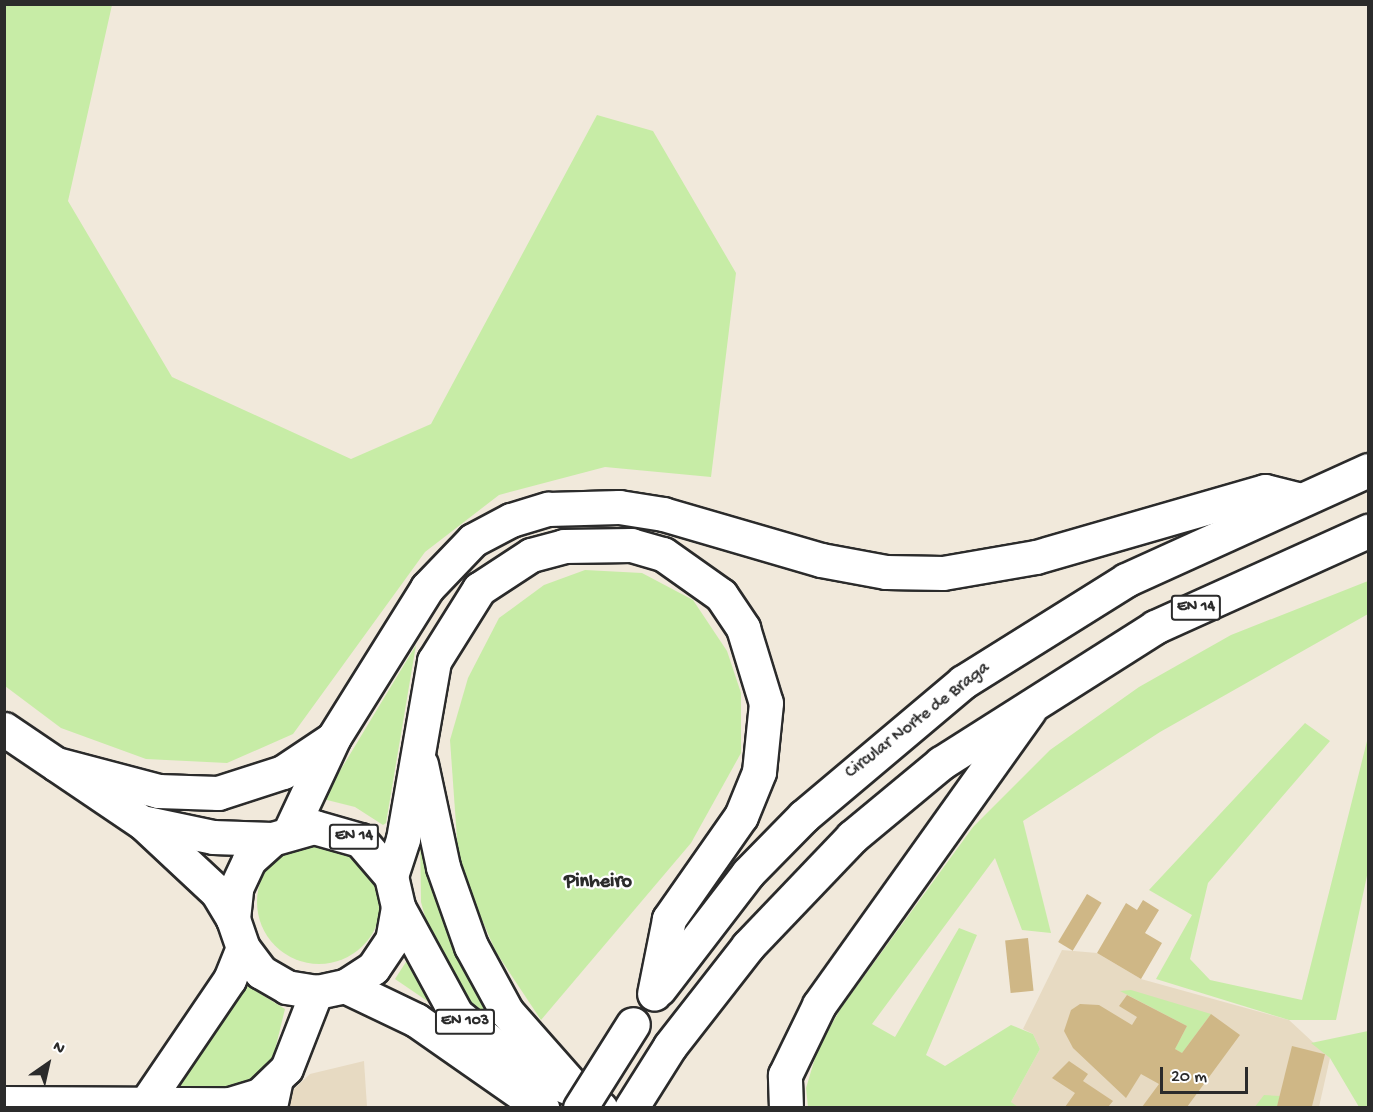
<!DOCTYPE html>
<html>
<head>
<meta charset="utf-8">
<style>
  body { margin:0 }
  #map { position:relative; width:1373px; height:1112px; overflow:hidden; background:#f1e9db; font-family:"Gochi Hand",sans-serif }
  div>[style] { position:absolute }
  .built>* { inset:0; background:#e7dac2 }
  .green>* { inset:0; background:#c7eca6 }
  .round { border-radius:50% }
  .building>* { inset:0; background:#cfb786; transform-origin:0 0 }
  .roads { filter:drop-shadow(2px 0 #2b2b2b) drop-shadow(-2px 0 #2b2b2b) drop-shadow(0 2px #2b2b2b) drop-shadow(0 -2px #2b2b2b) }
  .lane>* { height:16px; margin:-8px; padding:0 8px; transform-origin:8px; border-radius:8px; background:#fff }
  .street>* { height:32px; margin:-16px; padding:0 16px; transform-origin:16px; border-radius:16px; background:#fff }
  .primary>* { height:33px; margin:-16.5px; padding:0 16.5px; transform-origin:16.5px; border-radius:16.5px; background:#fff }
  .highway>* { height:33px; margin:-16.5px; padding:0 16.5px; transform-origin:16.5px; border-radius:16.5px; background:#fff }
  .bridges { filter:drop-shadow(2px 0 #2b2b2b) drop-shadow(-2px 0 #2b2b2b) drop-shadow(0 2px #2b2b2b) drop-shadow(0 -2px #2b2b2b) }
  .highway-bridge>* { height:33px; margin:-16.5px; padding:0 16.5px; transform-origin:16.5px; border-radius:16.5px; background:#fff }
  span { translate:-50% -50%; white-space:nowrap; text-align:center; line-height:1.15; -webkit-text-stroke:4.5px #fff; paint-order:stroke }
  .shield-label span { padding:2px 4px; background:#fff; border:2px solid; border-radius:4px; -webkit-text-stroke-width:0 }
  .shield-label { font-size:16px; color:#2b2b2b; font-weight:700 }
  .street-label { font-size:18px; color:#2b2b2b }
  .neighbourhood-label { font-size:20px; color:#2b2b2b; font-weight:700 }
  .frame { position:absolute; inset:0; border:6px solid #2b2b2b; pointer-events:none }
  .north { position:absolute; left:18px; top:1034px; width:60px; height:60px; -webkit-text-stroke:4px #fff; paint-order:stroke; rotate:34deg; font-size:16px; font-weight:700; line-height:24px; text-align:center; color:#2b2b2b }
  .north::after { content:''; display:block; margin:auto; width:21px; height:27px; background:#2b2b2b; clip-path:polygon(50% 0,100% 100%,50% 72%,0 100%) }
  .scale { position:absolute; left:1160px; top:1067px; width:88px; height:27px; box-sizing:border-box; border:3px solid #2b2b2b; border-top:0; padding-left:8px; font-size:18px; line-height:21px; white-space:nowrap; color:#2b2b2b; -webkit-text-stroke:4px #fff; paint-order:stroke }
</style>
</head>
<body>
<div id="map">
  <div class="built">
    <div style="clip-path:polygon(1062px 950px,1097px 953px,1141px 979px,1289px 1020px,1330px 1058px,1319px 1107px,1018px 1108px,1011px 1102px,1040px 1049px,1033px 1034px,1023px 1029px)"></div>
    <div style="clip-path:polygon(364px 1061px,367px 1107px,274px 1108px,310px 1074px)"></div>
  </div>
  <div class="green">
    <div style="clip-path:polygon(4px 5px,112px 5px,68px 201px,172px 377px,351px 459px,431px 424px,597px 115px,653px 131px,736px 273px,711px 477px,605px 467px,499px 495px,425px 552px,293px 734px,227px 763px,146px 759px,61px 728px,5px 686px)"></div>
    <div style="clip-path:polygon(585px 570px,642px 573px,693px 600px,727px 651px,741px 693px,741px 753px,691px 843px,541px 1020px,496px 952px,459px 867px,450px 740px,468px 678px,499px 618px,544px 585px)"></div>
    <div style="clip-path:polygon(1368px 581px,1368px 614px,1160px 732px,1023px 821px,1051px 933px,1022px 930px,995px 858px,872px 1024px,895px 1037px,959px 928px,977px 935px,926px 1055px,945px 1066px,1011px 1025px,1033px 1034px,1040px 1049px,1011px 1102px,1018px 1107px,808px 1107px,806px 1088px,818px 1048px,841px 1008px,973px 827px,1050px 750px,1139px 687px,1231px 635px)"></div>
    <div style="clip-path:polygon(416px 645px,386px 823px,383px 825px,355px 807px,323px 799px)"></div>
    <div style="clip-path:polygon(1305px 723px,1330px 741px,1208px 883px,1190px 959px,1210px 980px,1302px 1000px,1368px 737px,1368px 871px,1336px 1020px,1289px 1020px,1156px 979px,1192px 915px,1149px 890px)"></div>
    <div style="clip-path:polygon(420px 833px,454px 952px,502px 1032px,474px 1016px,429px 931px,421px 902px)"></div>
    <div class="round" style="left:257px;top:840px;width:124px;height:124px"></div>
    <div style="clip-path:polygon(411px 954px,439px 1009px,395px 979px)"></div>
    <div style="clip-path:polygon(241px 982px,285px 1009px,272px 1062px,249px 1083px,228px 1092px,169px 1097px)"></div>
    <div style="clip-path:polygon(1131px 990px,1211px 1014px,1182px 1053px,1175px 1049px,1187px 1026px,1120px 991px)"></div>
    <div style="clip-path:polygon(1368px 1031px,1368px 1107px,1359px 1107px,1330px 1058px,1311px 1043px)"></div>
    <div style="clip-path:polygon(1264px 1095px,1280px 1096px,1277px 1107px,1254px 1108px)"></div>
  </div>
  <div class="building">
    <div style="left:1087px;top:894px;width:17px;height:56px;rotate:31deg"></div>
    <div style="clip-path:polygon(1143px 900px,1159px 910px,1145px 933px,1162px 943px,1141px 979px,1097px 953px,1126px 903px,1137px 910px)"></div>
    <div style="left:1028px;top:938px;width:53px;height:23px;rotate:84deg"></div>
    <div style="clip-path:polygon(1127px 995px,1187px 1026px,1175px 1049px,1182px 1053px,1211px 1014px,1240px 1035px,1187px 1107px,1142px 1107px,1159px 1084px,1141px 1074px,1126px 1098px,1073px 1048px,1064px 1031px,1071px 1010px,1080px 1004px,1099px 1005px,1132px 1025px,1137px 1017px,1119px 1006px)"></div>
    <div style="left:1292px;top:1046px;width:34px;height:63px;rotate:14deg"></div>
    <div style="clip-path:polygon(1069px 1061px,1088px 1074px,1083px 1081px,1113px 1101px,1108px 1107px,1065px 1107px,1075px 1093px,1052px 1078px)"></div>
  </div>
  <div class="roads">
    <div class="lane">
      <div style="left:279px;top:1108px;width:33px;rotate:-78deg"></div>
    </div>
    <div class="street">
      <div style="left:4px;top:1103px;width:226px;rotate:0.3deg"></div>
      <div style="left:230px;top:1104px;width:31px;rotate:-17deg"></div>
      <div style="left:260px;top:1095px;width:37px;rotate:-44deg"></div>
      <div style="left:287px;top:1069px;width:83px;rotate:-68.7deg"></div>
      <div style="left:145px;top:1105px;width:151px;rotate:-55.8deg"></div>
      <div style="left:230px;top:980px;width:35px;rotate:-68deg"></div>
    </div>
    <div class="primary">
      <div style="left:4px;top:729px;width:168px;rotate:34.1deg"></div>
      <div style="left:143px;top:823px;width:101px;rotate:43deg"></div>
      <div style="left:217px;top:892px;width:31px;rotate:59deg"></div>
      <div style="left:146px;top:823px;width:68px;rotate:11.8deg"></div>
      <div style="left:213px;top:837px;width:59px;rotate:1.9deg"></div>
      <div style="left:398px;top:907px;width:34px;rotate:100deg"></div>
      <div style="left:392px;top:940px;width:34px;rotate:124deg"></div>
      <div style="left:373px;top:968px;width:33px;rotate:147deg"></div>
      <div style="left:345px;top:986px;width:29px;rotate:168deg"></div>
      <div style="left:317px;top:992px;width:30px;rotate:-171deg"></div>
      <div style="left:287px;top:987px;width:30px;rotate:-150deg"></div>
      <div style="left:261px;top:972px;width:30px;rotate:-127deg"></div>
      <div style="left:243px;top:948px;width:31px;rotate:-109deg"></div>
      <div style="left:233px;top:919px;width:31px;rotate:-84deg"></div>
      <div style="left:236px;top:888px;width:31px;rotate:-65deg"></div>
      <div style="left:249px;top:860px;width:31px;rotate:-42deg"></div>
      <div style="left:272px;top:839px;width:44px;rotate:-15.9deg"></div>
      <div style="left:314px;top:827px;width:48px;rotate:15.8deg"></div>
      <div style="left:360px;top:840px;width:48px;rotate:49.3deg"></div>
      <div style="left:391px;top:876px;width:32px;rotate:77deg"></div>
      <div style="left:398px;top:907px;width:122px;rotate:61.5deg"></div>
      <div style="left:456px;top:1014px;width:89px;rotate:39.1deg"></div>
      <div style="left:525px;top:1070px;width:56px;rotate:22deg"></div>
      <div style="left:577px;top:1091px;width:29px;rotate:36deg"></div>
      <div style="left:345px;top:986px;width:79px;rotate:25.6deg"></div>
      <div style="left:416px;top:1020px;width:154px;rotate:34.9deg"></div>
    </div>
    <div class="highway">
      <div style="left:56px;top:764px;width:106px;rotate:14.8deg"></div>
      <div style="left:158px;top:791px;width:60px;rotate:1.9deg"></div>
      <div style="left:218px;top:793px;width:68px;rotate:-17.9deg"></div>
      <div style="left:283px;top:772px;width:58px;rotate:-33.7deg"></div>
      <div style="left:421px;top:764px;width:105px;rotate:77.9deg"></div>
      <div style="left:443px;top:867px;width:84px;rotate:70.5deg"></div>
      <div style="left:471px;top:946px;width:75px;rotate:61.4deg"></div>
      <div style="left:507px;top:1012px;width:106px;rotate:48.5deg"></div>
      <div style="left:290px;top:831px;width:104px;rotate:-64.9deg"></div>
      <div style="left:334px;top:737px;width:176px;rotate:-58deg"></div>
      <div style="left:427px;top:588px;width:66px;rotate:-46.2deg"></div>
      <div style="left:473px;top:540px;width:43px;rotate:-27.8deg"></div>
      <div style="left:511px;top:520px;width:39px;rotate:-17deg"></div>
      <div style="left:548px;top:509px;width:71px;rotate:-1.6deg"></div>
      <div style="left:619px;top:507px;width:45px;rotate:9deg"></div>
      <div style="left:663px;top:514px;width:165px;rotate:16.2deg"></div>
      <div style="left:821px;top:560px;width:66px;rotate:10.5deg"></div>
      <div style="left:886px;top:572px;width:57px;rotate:1deg"></div>
      <div style="left:943px;top:573px;width:94px;rotate:-9.8deg"></div>
      <div style="left:1036px;top:557px;width:238px;rotate:-16.1deg"></div>
      <div style="left:1265px;top:491px;width:34px;rotate:14deg"></div>
      <div style="left:391px;top:876px;width:39px;rotate:-72deg"></div>
      <div style="left:403px;top:839px;width:181px;rotate:-80.1deg"></div>
      <div style="left:434px;top:661px;width:85px;rotate:-58deg"></div>
      <div style="left:479px;top:589px;width:62px;rotate:-33.2deg"></div>
      <div style="left:531px;top:555px;width:34px;rotate:-15deg"></div>
      <div style="left:564px;top:546px;width:67px;rotate:-0.9deg"></div>
      <div style="left:631px;top:545px;width:33px;rotate:16deg"></div>
      <div style="left:663px;top:554px;width:71px;rotate:35.3deg"></div>
      <div style="left:721px;top:595px;width:40px;rotate:56deg"></div>
      <div style="left:743px;top:628px;width:78px;rotate:73deg"></div>
      <div style="left:766px;top:703px;width:69px;rotate:95.8deg"></div>
      <div style="left:759px;top:772px;width:48px;rotate:112.2deg"></div>
      <div style="left:741px;top:816px;width:126px;rotate:125deg"></div>
      <div style="left:669px;top:919px;width:76px;rotate:101.3deg"></div>
      <div style="left:659px;top:989px;width:146px;rotate:-52.5deg"></div>
      <div style="left:748px;top:873px;width:80px;rotate:-45.5deg"></div>
      <div style="left:804px;top:816px;width:208px;rotate:-40.1deg"></div>
      <div style="left:963px;top:682px;width:192px;rotate:-32deg"></div>
      <div style="left:1126px;top:580px;width:266px;rotate:-24.4deg"></div>
      <div style="left:631px;top:1108px;width:73px;rotate:-57.8deg"></div>
      <div style="left:670px;top:1046px;width:127px;rotate:-52deg"></div>
      <div style="left:748px;top:946px;width:151px;rotate:-46.3deg"></div>
      <div style="left:852px;top:837px;width:116px;rotate:-39.7deg"></div>
      <div style="left:941px;top:763px;width:254px;rotate:-32.4deg"></div>
      <div style="left:1155px;top:627px;width:234px;rotate:-24.3deg"></div>
      <div style="left:786px;top:1108px;width:33px;rotate:-92deg"></div>
      <div style="left:785px;top:1075px;width:78px;rotate:-64.1deg"></div>
      <div style="left:819px;top:1005px;width:361px;rotate:-54.5deg"></div>
    </div>
  </div>
  <div class="bridges">
    <div class="highway-bridge">
      <div style="left:580px;top:1108px;width:99px;rotate:-57.8deg"></div>
    </div>
  </div>
  <div class="shield-label">
    <span style="left:1196px;top:608px">EN 14</span>
    <span style="left:354px;top:837px">EN 14</span>
    <span style="left:465px;top:1022px">EN 103</span>
  </div>
  <div class="street-label">
    <span style="left:918px;top:721px;rotate:-38deg">Circular Norte de Braga</span>
  </div>
  <div class="neighbourhood-label">
    <span style="left:598px;top:882px">Pinheiro</span>
  </div>
  <div class="frame"></div>
  <div class="north">N</div>
  <div class="scale">20 m</div>
</div>
</body>
</html>
